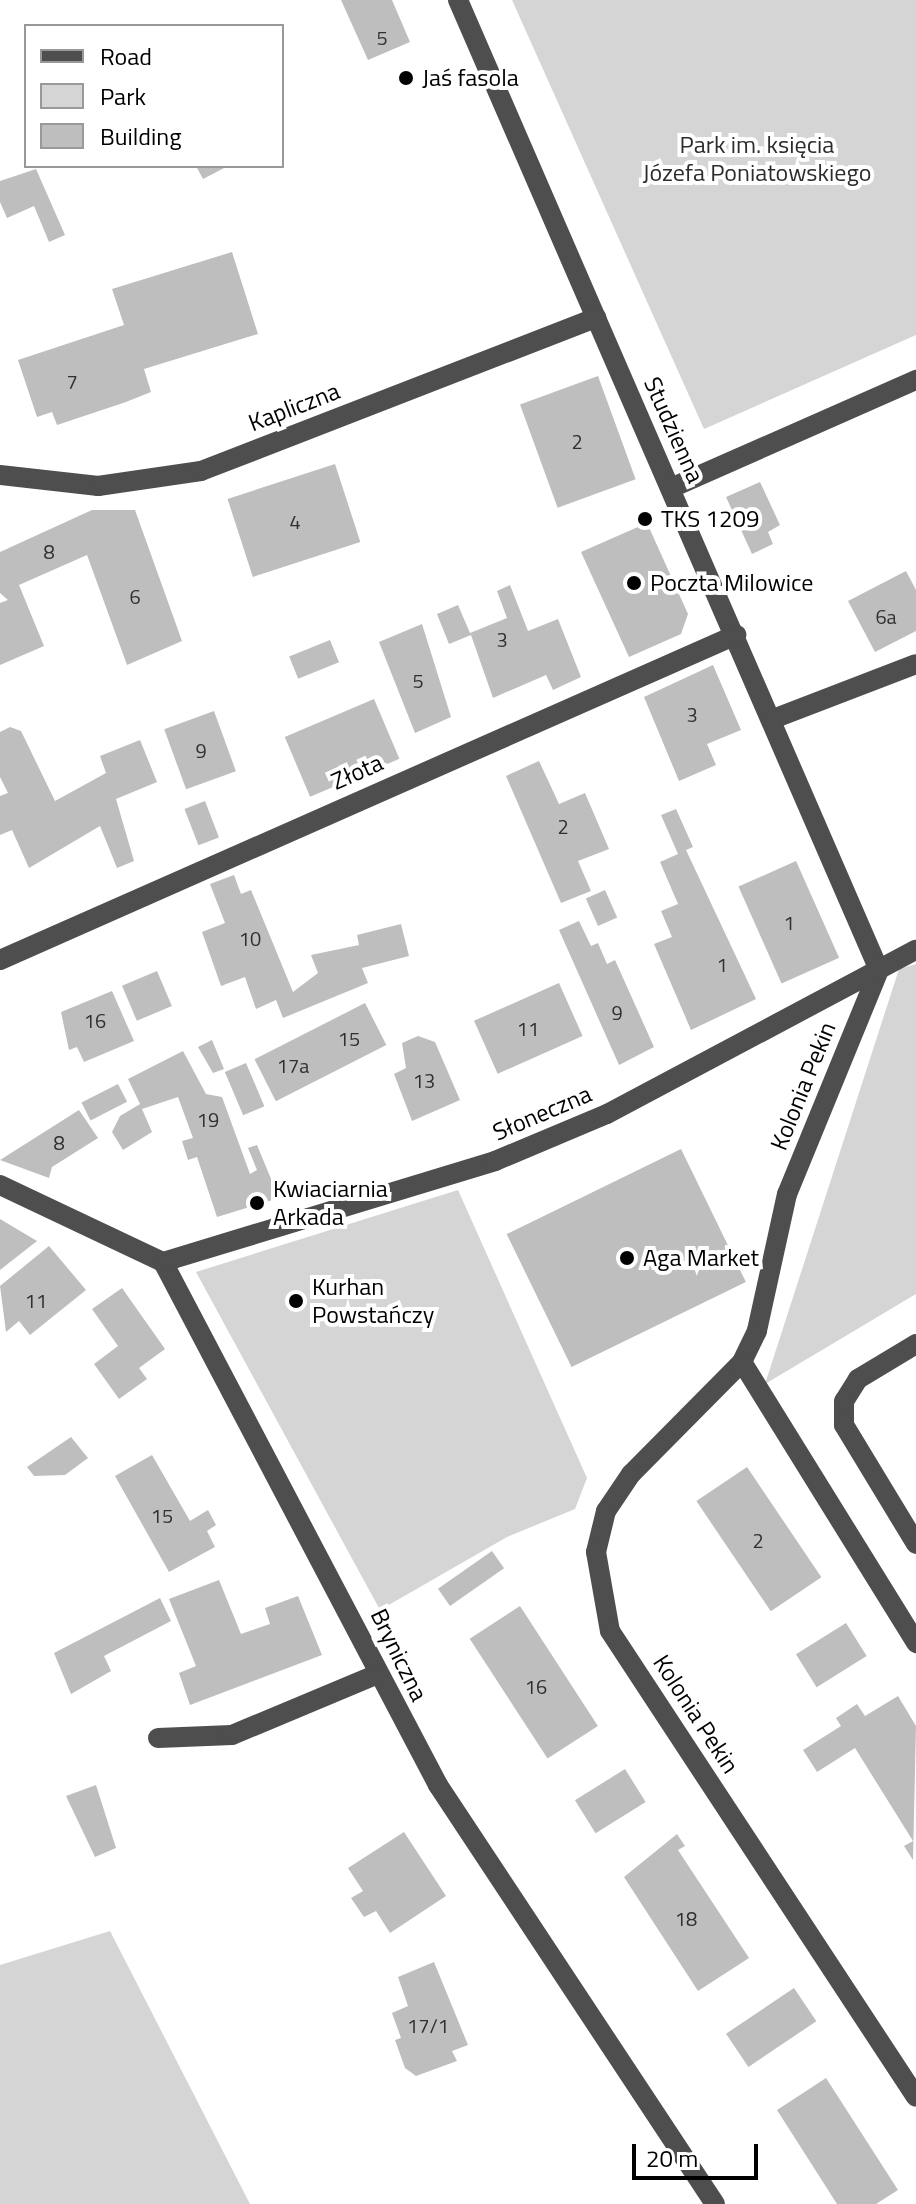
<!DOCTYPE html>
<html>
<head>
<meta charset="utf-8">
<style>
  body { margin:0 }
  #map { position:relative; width:916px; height:2204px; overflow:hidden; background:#fff; font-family:"Titillium Web",sans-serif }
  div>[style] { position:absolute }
  .green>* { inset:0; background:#d5d5d5 }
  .building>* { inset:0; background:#bebebe; transform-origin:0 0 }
  .minor>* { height:20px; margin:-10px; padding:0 10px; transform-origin:10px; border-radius:10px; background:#4e4e4e }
  .dots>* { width:22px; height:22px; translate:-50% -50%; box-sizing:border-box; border:4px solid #fff; border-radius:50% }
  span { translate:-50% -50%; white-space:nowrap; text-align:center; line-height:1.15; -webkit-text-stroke:8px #fff; paint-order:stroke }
  .number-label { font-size:20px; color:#303030 }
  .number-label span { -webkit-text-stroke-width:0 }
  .poi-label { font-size:24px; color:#000 }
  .left { translate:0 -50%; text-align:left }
  .park-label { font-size:24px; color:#2c2c2c }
  .street-label { font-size:24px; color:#000 }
  .legend { position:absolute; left:24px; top:24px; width:260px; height:144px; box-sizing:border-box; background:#fff; border:2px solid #999; margin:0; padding:10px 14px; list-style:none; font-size:24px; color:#000 }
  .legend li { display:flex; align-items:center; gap:16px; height:40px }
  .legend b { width:40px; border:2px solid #999 }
  .scale { position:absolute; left:632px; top:2144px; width:126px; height:36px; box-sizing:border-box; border:4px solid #000; border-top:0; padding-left:10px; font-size:24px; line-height:28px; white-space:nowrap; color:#000; -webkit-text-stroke:6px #fff; paint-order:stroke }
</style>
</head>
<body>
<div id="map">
  <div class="green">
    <div style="clip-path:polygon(512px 0,916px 0,916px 335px,704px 429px)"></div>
    <div style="clip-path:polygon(916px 964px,916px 1294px,765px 1384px,899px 969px)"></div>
    <div style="clip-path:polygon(458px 1190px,587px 1478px,575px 1509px,507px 1537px,380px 1610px,196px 1272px)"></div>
    <div style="clip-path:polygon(110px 1931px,250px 2204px,0 2204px,0 1965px)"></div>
  </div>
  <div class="building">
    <div style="clip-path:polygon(341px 0,392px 0,410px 42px,368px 60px)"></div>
    <div style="clip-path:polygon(196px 166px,228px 166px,203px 179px)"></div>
    <div style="clip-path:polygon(36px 169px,65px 235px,49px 242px,34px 206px,7px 218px,0 202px,0 181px)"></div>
    <div style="clip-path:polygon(232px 252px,258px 334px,144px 369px,151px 392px,126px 402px,57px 425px,52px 412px,37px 417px,18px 360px,124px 325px,112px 289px)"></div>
    <div style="left:598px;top:376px;width:110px;height:83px;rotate:70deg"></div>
    <div style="left:335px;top:464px;width:82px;height:113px;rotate:72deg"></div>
    <div style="clip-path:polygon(760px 482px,780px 525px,768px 532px,773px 544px,752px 554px,726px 497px)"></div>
    <div style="clip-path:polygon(92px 510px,135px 510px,182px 641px,127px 665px,87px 555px,19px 585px,44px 646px,0 665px,0 603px,8px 600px,0 593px,0 552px)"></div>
    <div style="clip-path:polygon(647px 523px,688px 614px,681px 634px,629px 657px,581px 552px)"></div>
    <div style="clip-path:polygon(906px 571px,916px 590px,916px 631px,875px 652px,848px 601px)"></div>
    <div style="clip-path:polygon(510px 585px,528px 631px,558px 619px,581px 677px,553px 690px,546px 675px,493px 698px,471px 635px,449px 644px,437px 614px,458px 605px,470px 633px,507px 618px,497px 591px)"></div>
    <div style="clip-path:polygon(422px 624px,451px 717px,415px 733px,379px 642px)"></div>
    <div style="left:330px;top:640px;width:24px;height:44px;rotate:68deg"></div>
    <div style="clip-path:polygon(713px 665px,741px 730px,707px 744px,716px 765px,679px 781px,644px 697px)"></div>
    <div style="left:374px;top:699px;width:65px;height:97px;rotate:67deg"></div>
    <div style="left:214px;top:711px;width:64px;height:53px;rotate:70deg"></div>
    <div style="clip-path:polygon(10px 727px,21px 731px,55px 801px,106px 773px,100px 756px,140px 740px,157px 782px,116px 799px,134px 861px,117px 868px,100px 826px,29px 868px,12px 830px,0 835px,0 796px,8px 793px,0 777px,0 732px)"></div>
    <div style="clip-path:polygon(539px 761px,559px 804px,585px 793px,609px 849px,578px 861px,591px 891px,561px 903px,506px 776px)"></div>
    <div style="left:205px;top:801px;width:39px;height:22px;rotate:69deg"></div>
    <div style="clip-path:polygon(676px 809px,693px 847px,686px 850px,756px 999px,691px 1030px,654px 944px,672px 937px,661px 911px,678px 904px,660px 862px,678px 854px,661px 815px)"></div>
    <div style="left:796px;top:861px;width:106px;height:63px;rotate:66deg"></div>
    <div style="clip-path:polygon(234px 875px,241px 894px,251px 890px,293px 992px,318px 973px,311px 955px,359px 945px,357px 935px,401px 924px,409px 956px,362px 968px,368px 983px,283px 1018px,276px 1000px,256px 1009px,245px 977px,221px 986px,202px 932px,225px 923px,210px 884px)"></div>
    <div style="left:605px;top:890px;width:30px;height:21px;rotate:66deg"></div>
    <div style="clip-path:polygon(579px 921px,591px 946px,598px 943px,607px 964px,615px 960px,654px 1047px,619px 1065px,559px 930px)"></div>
    <div style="left:157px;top:971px;width:38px;height:38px;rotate:67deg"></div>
    <div style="left:559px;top:983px;width:58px;height:93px;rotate:66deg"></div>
    <div style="clip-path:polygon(112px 991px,134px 1041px,84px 1062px,77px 1047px,69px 1050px,61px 1012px)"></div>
    <div style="left:365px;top:1003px;width:47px;height:124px;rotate:63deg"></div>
    <div style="clip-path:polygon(418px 1036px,435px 1042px,460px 1100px,412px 1121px,394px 1074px,406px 1068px,402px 1043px)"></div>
    <div style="clip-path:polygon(212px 1040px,224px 1069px,213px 1073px,198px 1047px)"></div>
    <div style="clip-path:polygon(183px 1051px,206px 1094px,222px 1097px,250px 1174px,257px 1170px,248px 1148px,257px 1145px,279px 1198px,217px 1217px,197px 1157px,188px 1160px,182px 1141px,193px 1138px,178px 1097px,142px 1109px,152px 1132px,123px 1150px,112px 1132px,120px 1116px,140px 1104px,128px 1079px)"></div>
    <div style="left:246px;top:1063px;width:47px;height:23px;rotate:67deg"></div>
    <div style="left:118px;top:1084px;width:20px;height:41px;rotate:63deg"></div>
    <div style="clip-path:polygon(79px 1110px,98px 1138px,52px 1167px,49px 1178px,0 1160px)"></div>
    <div style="left:681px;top:1149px;width:148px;height:194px;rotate:64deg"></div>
    <div style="clip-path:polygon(0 1219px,37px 1241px,0 1270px)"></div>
    <div style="clip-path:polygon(49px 1246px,86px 1290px,30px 1335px,19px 1321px,6px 1332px,0 1286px)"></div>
    <div style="clip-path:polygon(122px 1288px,165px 1349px,139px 1368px,147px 1379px,119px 1399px,94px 1364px,118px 1346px,92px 1309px)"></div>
    <div style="clip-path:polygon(71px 1437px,88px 1458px,65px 1475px,34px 1476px,27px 1467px)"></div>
    <div style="clip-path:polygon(152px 1455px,190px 1521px,208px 1510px,216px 1525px,207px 1531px,215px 1547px,169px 1572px,115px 1476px)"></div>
    <div style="left:747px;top:1467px;width:133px;height:61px;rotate:56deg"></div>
    <div style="left:492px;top:1551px;width:21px;height:66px;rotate:55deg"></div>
    <div style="clip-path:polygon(219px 1580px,241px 1634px,270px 1624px,265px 1608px,298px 1596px,322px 1655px,190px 1705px,179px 1673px,196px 1666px,169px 1599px)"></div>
    <div style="clip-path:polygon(160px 1598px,171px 1621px,104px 1656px,111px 1671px,71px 1694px,54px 1653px)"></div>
    <div style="left:520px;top:1606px;width:143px;height:60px;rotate:57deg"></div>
    <div style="left:846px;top:1623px;width:39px;height:59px;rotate:58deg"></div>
    <div style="clip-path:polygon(898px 1696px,916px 1726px,913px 1860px,904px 1846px,913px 1841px,855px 1748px,817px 1772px,803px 1750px,841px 1726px,836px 1718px,857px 1704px,865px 1716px)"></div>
    <div style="left:625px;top:1769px;width:39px;height:59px;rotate:58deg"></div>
    <div style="clip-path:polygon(96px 1785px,116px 1848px,95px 1857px,66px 1796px)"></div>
    <div style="clip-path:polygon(404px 1832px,446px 1896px,390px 1933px,376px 1911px,364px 1917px,351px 1898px,363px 1891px,348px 1868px)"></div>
    <div style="clip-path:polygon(677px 1834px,685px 1846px,678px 1850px,749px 1958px,698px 1991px,624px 1877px)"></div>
    <div style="clip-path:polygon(434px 1962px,468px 2045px,452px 2051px,457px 2061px,416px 2076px,405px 2068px,395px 2040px,401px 2038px,392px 2013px,408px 2006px,398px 1977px)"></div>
    <div style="left:794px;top:1988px;width:40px;height:82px;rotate:56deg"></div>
    <div style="clip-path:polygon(826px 2078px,898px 2190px,876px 2204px,837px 2204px,777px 2110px)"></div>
  </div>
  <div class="minor">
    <div style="left:458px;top:0;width:1057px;rotate:66.54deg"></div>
    <div style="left:0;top:475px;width:99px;rotate:6.4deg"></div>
    <div style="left:98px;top:486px;width:104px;rotate:-8.3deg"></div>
    <div style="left:201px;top:471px;width:424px;rotate:-21.2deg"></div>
    <div style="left:671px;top:488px;width:268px;rotate:-23.8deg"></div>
    <div style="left:773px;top:719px;width:153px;rotate:-21deg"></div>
    <div style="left:0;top:960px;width:805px;rotate:-23.83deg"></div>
    <div style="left:879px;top:970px;width:242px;rotate:112.3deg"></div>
    <div style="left:787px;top:1194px;width:140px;rotate:102.4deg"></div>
    <div style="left:757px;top:1331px;width:34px;rotate:116deg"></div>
    <div style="left:742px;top:1362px;width:158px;rotate:134.7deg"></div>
    <div style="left:631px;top:1474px;width:45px;rotate:124deg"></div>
    <div style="left:606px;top:1511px;width:42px;rotate:103.7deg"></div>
    <div style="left:596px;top:1552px;width:80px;rotate:80deg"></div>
    <div style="left:610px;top:1631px;width:557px;rotate:56.71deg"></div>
    <div style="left:0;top:1185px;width:180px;rotate:25.3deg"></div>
    <div style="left:163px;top:1262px;width:591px;rotate:62.26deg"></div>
    <div style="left:438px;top:1785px;width:502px;rotate:56.53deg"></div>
    <div style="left:163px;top:1262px;width:347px;rotate:-16.9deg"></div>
    <div style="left:495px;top:1161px;width:121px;rotate:-22.8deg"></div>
    <div style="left:607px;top:1114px;width:350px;rotate:-28deg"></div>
    <div style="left:916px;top:1344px;width:68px;rotate:148.9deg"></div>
    <div style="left:858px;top:1379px;width:26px;rotate:122deg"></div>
    <div style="left:844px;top:1401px;width:24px;rotate:90deg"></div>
    <div style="left:844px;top:1425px;width:139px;rotate:58.8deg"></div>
    <div style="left:742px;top:1362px;width:331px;rotate:58.2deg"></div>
    <div style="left:158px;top:1738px;width:74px;rotate:-2.3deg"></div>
    <div style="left:232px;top:1735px;width:158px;rotate:-22.7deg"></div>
  </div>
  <div class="dots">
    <div style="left:406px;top:78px;background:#000"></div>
    <div style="left:645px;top:519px;background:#000"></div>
    <div style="left:634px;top:583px;background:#000"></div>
    <div style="left:257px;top:1203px;background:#000"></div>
    <div style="left:627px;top:1258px;background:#000"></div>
    <div style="left:296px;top:1301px;background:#000"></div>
  </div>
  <div class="number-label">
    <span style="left:382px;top:37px">5</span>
    <span style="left:72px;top:381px">7</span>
    <span style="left:577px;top:441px">2</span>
    <span style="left:295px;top:521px">4</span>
    <span style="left:49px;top:551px">8</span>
    <span style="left:135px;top:596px">6</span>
    <span style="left:886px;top:616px">6a</span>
    <span style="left:502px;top:639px">3</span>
    <span style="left:418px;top:680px">5</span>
    <span style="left:692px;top:714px">3</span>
    <span style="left:201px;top:750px">9</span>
    <span style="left:563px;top:826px">2</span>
    <span style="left:789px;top:922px">1</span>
    <span style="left:250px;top:938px">10</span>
    <span style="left:722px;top:964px">1</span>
    <span style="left:617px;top:1012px">9</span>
    <span style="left:95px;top:1020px">16</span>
    <span style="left:528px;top:1028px">11</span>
    <span style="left:349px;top:1038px">15</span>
    <span style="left:293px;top:1065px">17a</span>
    <span style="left:424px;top:1080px">13</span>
    <span style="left:208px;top:1119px">19</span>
    <span style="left:59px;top:1142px">8</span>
    <span style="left:36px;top:1300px">11</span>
    <span style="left:162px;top:1515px">15</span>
    <span style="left:758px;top:1540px">2</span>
    <span style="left:536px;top:1686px">16</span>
    <span style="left:686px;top:1918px">18</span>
    <span style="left:428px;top:2025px">17/1</span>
  </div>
  <div class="poi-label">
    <span class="left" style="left:422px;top:78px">Jaś fasola</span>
    <span class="left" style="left:661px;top:519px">TKS 1209</span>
    <span class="left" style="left:650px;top:583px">Poczta Milowice</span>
    <span class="left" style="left:273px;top:1203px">Kwiaciarnia<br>Arkada</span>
    <span class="left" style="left:643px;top:1258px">Aga Market</span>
    <span class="left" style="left:312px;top:1301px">Kurhan<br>Powstańczy</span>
  </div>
  <div class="park-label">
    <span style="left:757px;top:159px">Park im. księcia<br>Józefa Poniatowskiego</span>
  </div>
  <div class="street-label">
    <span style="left:294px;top:407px;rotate:-21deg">Kapliczna</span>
    <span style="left:674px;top:430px;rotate:66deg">Studzienna</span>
    <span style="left:357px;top:772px;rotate:-24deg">Złota</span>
    <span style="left:803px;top:1086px;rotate:-68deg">Kolonia Pekin</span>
    <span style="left:542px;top:1113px;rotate:-23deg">Słoneczna</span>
    <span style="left:399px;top:1655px;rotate:64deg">Bryniczna</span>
    <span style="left:696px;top:1714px;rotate:57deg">Kolonia Pekin</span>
  </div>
  <ul class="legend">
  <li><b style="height:10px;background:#4e4e4e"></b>Road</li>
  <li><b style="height:22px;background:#d5d5d5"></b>Park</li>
  <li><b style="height:22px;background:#bebebe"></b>Building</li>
  </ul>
  <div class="scale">20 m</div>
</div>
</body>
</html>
